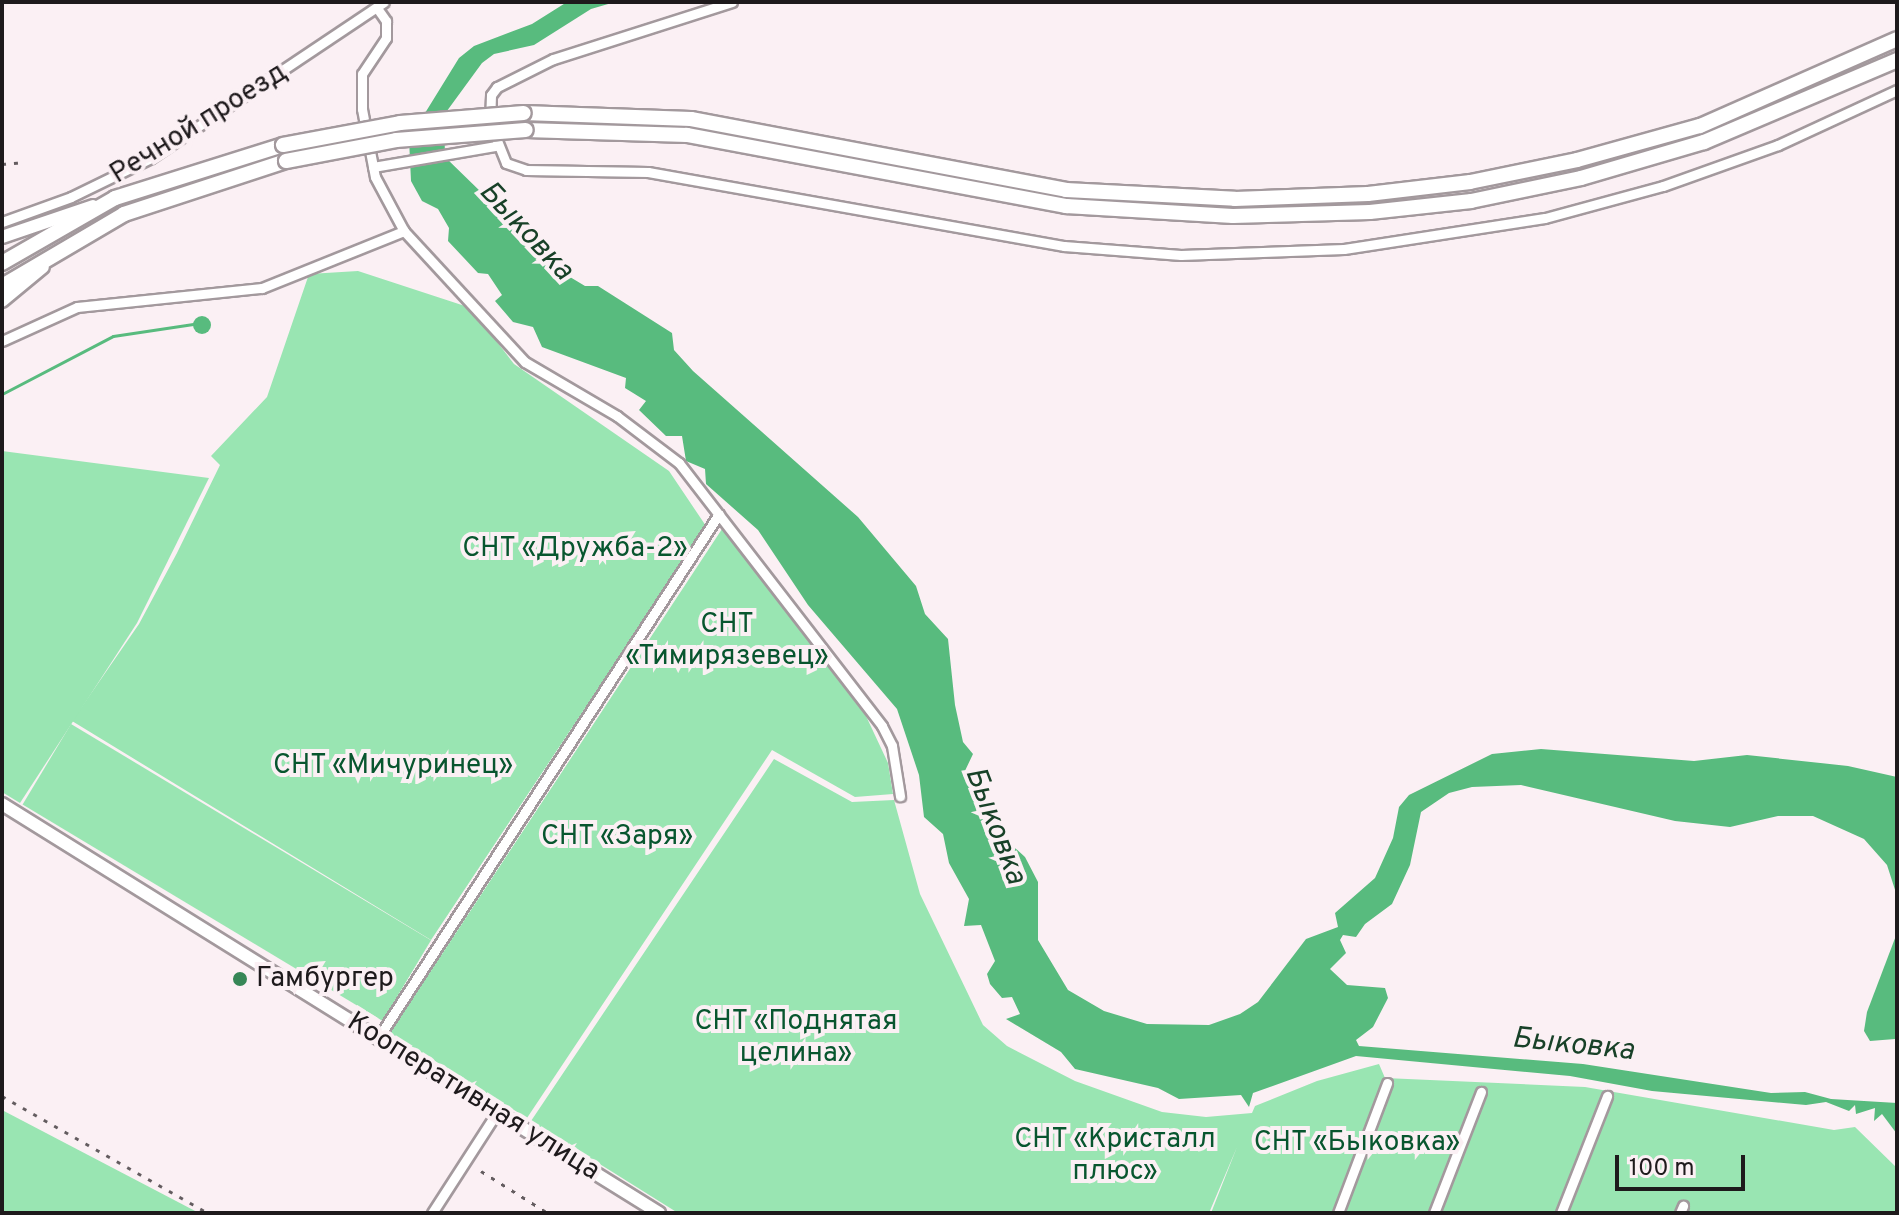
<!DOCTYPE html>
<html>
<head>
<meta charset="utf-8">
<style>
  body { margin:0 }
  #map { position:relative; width:1899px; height:1215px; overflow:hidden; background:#fbf0f4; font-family:Overpass,sans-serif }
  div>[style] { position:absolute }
  .green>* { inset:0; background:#99e5b2; transform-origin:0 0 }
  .water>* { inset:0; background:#58bb7e }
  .round { border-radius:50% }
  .stream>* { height:3px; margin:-1.5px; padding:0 1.5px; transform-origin:1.5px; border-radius:1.5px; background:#58bb7e }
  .roads { filter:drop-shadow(2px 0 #a3999d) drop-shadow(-2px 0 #a3999d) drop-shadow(0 2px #a3999d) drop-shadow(0 -2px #a3999d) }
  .minor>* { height:9px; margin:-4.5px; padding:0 4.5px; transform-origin:4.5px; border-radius:4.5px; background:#fff }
  .secondary>* { height:12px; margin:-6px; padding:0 6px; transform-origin:6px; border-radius:6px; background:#fff }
  .primary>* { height:14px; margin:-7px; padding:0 7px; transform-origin:7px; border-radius:7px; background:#fff }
  .rail>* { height:3px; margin-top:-1.5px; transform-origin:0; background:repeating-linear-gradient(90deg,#635c5f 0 4px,transparent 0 12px) }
  .bridges { filter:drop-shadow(2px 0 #a3999d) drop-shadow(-2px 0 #a3999d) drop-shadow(0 2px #a3999d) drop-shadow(0 -2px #a3999d) }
  .primary-bridge>* { height:14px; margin:-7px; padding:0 7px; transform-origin:7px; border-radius:7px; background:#fff }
  .dots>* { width:22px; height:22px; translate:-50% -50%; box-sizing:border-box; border:4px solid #fbf0f4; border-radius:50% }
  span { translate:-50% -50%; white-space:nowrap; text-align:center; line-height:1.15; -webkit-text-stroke:8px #fbf0f4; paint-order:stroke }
  .street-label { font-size:28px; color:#1e1a1c }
  .park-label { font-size:28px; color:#08562f }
  .poi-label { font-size:28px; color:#1e1a1c }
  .left { translate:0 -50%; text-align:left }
  .water-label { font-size:30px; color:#184128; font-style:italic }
  .frame { position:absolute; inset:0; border:4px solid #1e1a1c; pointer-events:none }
  .scale { position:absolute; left:1615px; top:1155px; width:130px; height:36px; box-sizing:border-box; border:4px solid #1e1a1c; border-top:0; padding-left:10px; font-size:24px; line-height:28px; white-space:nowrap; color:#1e1a1c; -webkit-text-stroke:6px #fbf0f4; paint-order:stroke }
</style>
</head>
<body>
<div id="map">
  <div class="green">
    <div style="clip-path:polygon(358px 271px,471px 308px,514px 364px,669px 471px,706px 526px,431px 940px,72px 721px,139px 624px,177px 553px,220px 465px,211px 456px,267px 397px,309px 274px)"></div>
    <div style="clip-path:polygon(2px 451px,209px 478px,137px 623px,20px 803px,2px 792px)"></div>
    <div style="clip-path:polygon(722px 529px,866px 716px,888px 763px,893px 794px,855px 797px,772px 750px,527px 1118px,390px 1033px)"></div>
    <div style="left:71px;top:724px;width:420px;height:94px;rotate:31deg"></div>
    <div style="clip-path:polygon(774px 759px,852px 802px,894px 800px,920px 894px,983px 1025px,1007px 1046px,1075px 1081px,1162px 1112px,1206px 1117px,1252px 1113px,1255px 1106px,1317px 1081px,1379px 1064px,1385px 1078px,1585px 1087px,1834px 1130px,1855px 1127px,1897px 1168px,1897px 1213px,1211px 1213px,1237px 1147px,1209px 1213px,678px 1213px,531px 1121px)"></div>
    <div style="clip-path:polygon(2px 1110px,199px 1213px,2px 1213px)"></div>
  </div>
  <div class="water">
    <div style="clip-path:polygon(567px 2px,615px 2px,591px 9px,534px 45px,494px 54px,482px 63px,444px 115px,445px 157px,483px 194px,483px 203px,522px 224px,541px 246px,538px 251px,545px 262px,585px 286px,598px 286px,672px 333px,674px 350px,693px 371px,858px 517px,916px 586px,925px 614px,948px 639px,955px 705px,963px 742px,973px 754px,963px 775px,992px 827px,1025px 857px,1038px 882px,1038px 940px,1068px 990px,1104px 1011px,1147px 1024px,1209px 1025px,1240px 1014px,1258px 1002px,1306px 939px,1338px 927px,1335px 913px,1375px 878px,1393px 838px,1399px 807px,1409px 795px,1492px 754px,1541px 749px,1694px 761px,1747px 755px,1848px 766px,1897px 777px,1897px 896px,1887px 865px,1864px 839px,1813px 816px,1778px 816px,1730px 827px,1675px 821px,1521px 785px,1472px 787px,1449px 793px,1421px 812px,1410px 865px,1392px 904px,1365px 924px,1356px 937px,1343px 935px,1340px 940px,1346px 953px,1330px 969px,1347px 985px,1385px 988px,1388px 998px,1373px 1027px,1356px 1040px,1359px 1046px,1583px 1064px,1771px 1093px,1805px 1092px,1831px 1099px,1897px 1103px,1897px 1134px,1882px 1114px,1874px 1121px,1875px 1108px,1856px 1114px,1855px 1105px,1849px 1111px,1826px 1102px,1806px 1105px,1652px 1091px,1570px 1076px,1356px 1056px,1253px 1093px,1249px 1107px,1241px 1095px,1179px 1099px,1158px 1088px,1075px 1069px,1061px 1052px,1006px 1019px,1020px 1014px,1012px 997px,1002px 998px,990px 984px,987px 974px,995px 961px,981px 925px,964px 926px,969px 899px,949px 863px,943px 834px,924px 817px,919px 775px,897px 709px,808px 605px,758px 530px,706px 484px,705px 469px,686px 461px,682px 436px,666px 436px,639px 410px,646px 401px,625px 388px,626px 378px,542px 347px,533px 327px,513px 322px,495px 301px,502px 295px,488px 274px,478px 273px,448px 241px,449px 228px,438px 209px,422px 201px,411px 181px,409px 139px,459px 58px,474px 46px,532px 24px)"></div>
    <div class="round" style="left:193px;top:316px;width:18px;height:18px"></div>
    <div style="clip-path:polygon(1897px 933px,1895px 1039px,1870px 1041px,1864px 1031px,1867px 1012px)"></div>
  </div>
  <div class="stream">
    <div style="left:2px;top:394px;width:125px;rotate:-27.6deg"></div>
    <div style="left:113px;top:336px;width:81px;rotate:-8.5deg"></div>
  </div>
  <div class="roads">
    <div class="minor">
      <div style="left:732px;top:2px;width:188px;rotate:162.3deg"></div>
      <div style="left:553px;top:59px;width:63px;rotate:153.4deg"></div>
      <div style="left:497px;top:87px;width:10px;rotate:127deg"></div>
      <div style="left:491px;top:95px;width:28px;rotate:92deg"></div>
      <div style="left:490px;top:123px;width:43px;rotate:68.2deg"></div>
      <div style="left:506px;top:163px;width:21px;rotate:19deg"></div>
      <div style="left:526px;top:170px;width:122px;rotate:0.9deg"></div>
      <div style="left:648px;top:172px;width:423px;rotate:10.1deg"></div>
      <div style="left:1064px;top:246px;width:117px;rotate:4.4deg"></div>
      <div style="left:1181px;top:255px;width:163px;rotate:-2.1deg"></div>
      <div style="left:1344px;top:249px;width:203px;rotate:-8.8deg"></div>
      <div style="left:1545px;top:218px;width:122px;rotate:-15.2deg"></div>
      <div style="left:1663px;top:186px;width:122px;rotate:-19.6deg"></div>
      <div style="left:1778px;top:145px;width:131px;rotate:-24.8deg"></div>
      <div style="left:377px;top:8px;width:16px;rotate:55deg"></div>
      <div style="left:386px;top:21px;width:17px;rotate:90deg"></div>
      <div style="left:386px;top:38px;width:43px;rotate:123.7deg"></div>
      <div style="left:362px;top:74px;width:35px;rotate:90deg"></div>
      <div style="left:362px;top:109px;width:69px;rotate:79.2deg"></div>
      <div style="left:375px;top:177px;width:61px;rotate:61.8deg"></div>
      <div style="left:404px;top:231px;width:178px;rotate:47.3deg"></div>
      <div style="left:525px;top:362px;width:107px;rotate:30.4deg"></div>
      <div style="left:617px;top:416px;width:78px;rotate:37.2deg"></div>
      <div style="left:679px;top:463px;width:332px;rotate:52.3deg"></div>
      <div style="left:882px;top:726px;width:22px;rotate:63deg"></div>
      <div style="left:892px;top:746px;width:51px;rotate:80.9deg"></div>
      <div style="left:373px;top:167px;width:125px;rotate:-9.7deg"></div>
      <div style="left:2px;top:222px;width:73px;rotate:-19.9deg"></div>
      <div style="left:71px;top:197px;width:89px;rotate:-26deg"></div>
      <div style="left:151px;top:158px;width:280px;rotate:-33.8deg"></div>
      <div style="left:2px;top:341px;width:82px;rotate:-24.4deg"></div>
      <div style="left:77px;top:307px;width:186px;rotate:-5.9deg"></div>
      <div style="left:262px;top:288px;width:153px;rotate:-21.9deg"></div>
      <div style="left:378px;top:1038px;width:625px;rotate:-56.95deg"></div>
      <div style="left:432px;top:1213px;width:120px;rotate:-57.2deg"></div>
      <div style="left:1338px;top:1213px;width:139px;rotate:-69.3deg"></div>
      <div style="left:1434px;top:1213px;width:130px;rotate:-68.8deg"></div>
      <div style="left:1561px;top:1213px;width:126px;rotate:-68.5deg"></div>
      <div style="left:1680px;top:1213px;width:8px;rotate:-67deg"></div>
    </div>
    <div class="secondary">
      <div style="left:2px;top:237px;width:96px;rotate:-18.8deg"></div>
      <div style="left:2px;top:301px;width:53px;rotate:-39.7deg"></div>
      <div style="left:2px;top:804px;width:774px;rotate:31.9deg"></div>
    </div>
    <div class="primary">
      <div style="left:524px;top:113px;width:167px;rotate:2.1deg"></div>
      <div style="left:691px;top:119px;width:382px;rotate:10.7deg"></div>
      <div style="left:1066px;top:190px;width:169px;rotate:3deg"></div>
      <div style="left:1235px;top:199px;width:133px;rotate:-2.2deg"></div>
      <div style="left:1368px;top:194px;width:103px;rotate:-6.7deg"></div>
      <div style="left:1470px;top:182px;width:109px;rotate:-11.6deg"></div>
      <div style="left:1577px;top:160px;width:128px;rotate:-15.5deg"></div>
      <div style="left:1700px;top:126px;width:215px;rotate:-23.8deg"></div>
      <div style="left:526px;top:130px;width:161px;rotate:1.8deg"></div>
      <div style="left:687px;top:135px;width:386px;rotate:10.6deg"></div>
      <div style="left:1066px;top:206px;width:167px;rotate:3.4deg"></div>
      <div style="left:1233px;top:216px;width:137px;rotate:-1.7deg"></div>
      <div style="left:1370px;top:212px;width:102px;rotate:-6.2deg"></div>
      <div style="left:1471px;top:201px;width:112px;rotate:-11.8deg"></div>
      <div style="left:1581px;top:178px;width:128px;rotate:-16.3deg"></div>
      <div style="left:1704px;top:142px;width:210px;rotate:-23deg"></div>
      <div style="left:2px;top:263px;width:130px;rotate:-29.9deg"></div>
      <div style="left:115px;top:198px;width:176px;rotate:-17.5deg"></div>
      <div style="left:2px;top:286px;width:142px;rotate:-30.5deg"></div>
      <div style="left:124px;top:214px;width:170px;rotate:-18.1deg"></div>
    </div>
  </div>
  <div class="rail">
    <div style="left:2px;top:164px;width:21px;rotate:-5deg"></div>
    <div style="left:2px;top:1096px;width:237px;rotate:29.6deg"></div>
    <div style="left:481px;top:1171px;width:79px;rotate:32.1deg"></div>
  </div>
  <div class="bridges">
    <div class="primary-bridge">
      <div style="left:283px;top:145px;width:119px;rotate:-10.6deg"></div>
      <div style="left:400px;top:123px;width:124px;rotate:-4.6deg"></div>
      <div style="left:286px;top:161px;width:112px;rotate:-10.8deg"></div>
      <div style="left:396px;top:140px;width:130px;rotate:-4.4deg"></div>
    </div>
  </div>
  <div class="dots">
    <div style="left:240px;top:979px;background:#368656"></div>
  </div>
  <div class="street-label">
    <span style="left:199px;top:124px;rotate:-32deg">Речной проезд</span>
    <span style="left:473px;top:1097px;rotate:32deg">Кооперативная улица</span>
  </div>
  <div class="park-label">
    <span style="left:575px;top:549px">СНТ «Дружба-2»</span>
    <span style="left:727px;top:641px">СНТ<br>«Тимирязевец»</span>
    <span style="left:393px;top:766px">СНТ «Мичуринец»</span>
    <span style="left:617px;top:837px">СНТ «Заря»</span>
    <span style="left:796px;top:1038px">СНТ «Поднятая<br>целина»</span>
    <span style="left:1115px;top:1156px">СНТ «Кристалл<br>плюс»</span>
    <span style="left:1357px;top:1143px">СНТ «Быковка»</span>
  </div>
  <div class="poi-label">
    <span class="left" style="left:256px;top:979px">Гамбургер</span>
  </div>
  <div class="water-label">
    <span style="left:525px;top:232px;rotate:47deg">Быковка</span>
    <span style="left:994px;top:826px;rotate:69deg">Быковка</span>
    <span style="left:1573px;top:1046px;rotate:6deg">Быковка</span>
  </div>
  <div class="frame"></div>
  <div class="scale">100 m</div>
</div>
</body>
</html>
